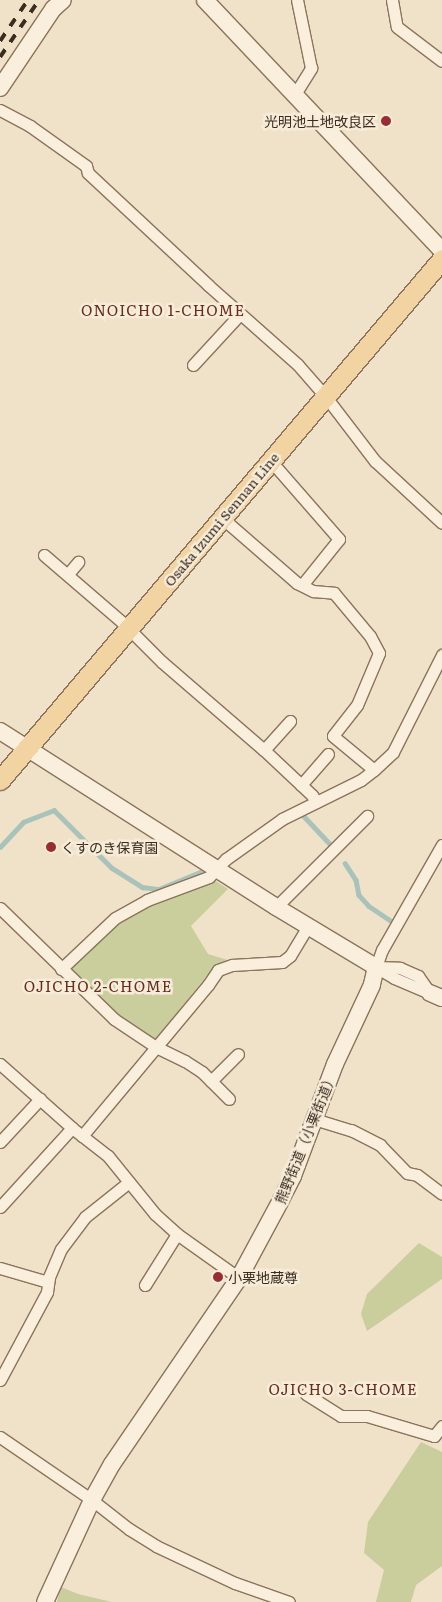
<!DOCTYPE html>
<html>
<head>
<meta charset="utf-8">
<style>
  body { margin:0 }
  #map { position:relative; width:442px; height:1602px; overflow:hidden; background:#efe2c8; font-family:Literata,"Noto Sans JP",serif }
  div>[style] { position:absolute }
  .green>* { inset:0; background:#cacd9c }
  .stream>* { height:4.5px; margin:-2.25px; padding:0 2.25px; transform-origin:2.25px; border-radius:2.25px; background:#a9c3ba }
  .roads { filter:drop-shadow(1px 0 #8b735d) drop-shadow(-1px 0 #8b735d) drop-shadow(0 1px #8b735d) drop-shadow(0 -1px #8b735d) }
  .street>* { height:11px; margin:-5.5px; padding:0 5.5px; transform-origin:5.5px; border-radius:5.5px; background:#f9efdc }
  .secondary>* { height:16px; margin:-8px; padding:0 8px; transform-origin:8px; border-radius:8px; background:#f9efdc }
  .primary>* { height:19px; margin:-9.5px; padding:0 9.5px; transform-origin:9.5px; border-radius:9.5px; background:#f1d4a1 }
  .rail>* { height:4px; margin-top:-2px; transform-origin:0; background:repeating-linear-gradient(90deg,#3c2c20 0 9px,transparent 0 18px) }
  .dots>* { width:14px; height:14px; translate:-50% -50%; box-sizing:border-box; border:2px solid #f6ecd8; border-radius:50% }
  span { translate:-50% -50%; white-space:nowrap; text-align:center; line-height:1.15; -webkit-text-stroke:5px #f6ecd8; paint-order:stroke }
  .poi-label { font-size:14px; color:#3c2c20 }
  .right { translate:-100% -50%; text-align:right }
  .left { translate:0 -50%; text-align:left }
  .street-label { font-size:14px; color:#3c2c20 }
  .neighbourhood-label { font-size:15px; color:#682c20; letter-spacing:1px }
</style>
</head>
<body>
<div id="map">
  <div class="green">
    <div style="clip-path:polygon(214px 880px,228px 889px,191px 926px,208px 954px,231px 961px,214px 967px,156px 1039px,149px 1039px,102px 1003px,70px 971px,70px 964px,118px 921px,145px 907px)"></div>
    <div style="clip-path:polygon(419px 1243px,442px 1257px,442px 1279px,367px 1331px,361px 1314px,367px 1294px)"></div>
    <div style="clip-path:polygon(421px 1442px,442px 1452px,442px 1566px,416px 1585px,411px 1602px,376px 1602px,384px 1570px,364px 1553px,368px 1522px)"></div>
    <div style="clip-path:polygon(61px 1587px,78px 1594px,112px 1602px,57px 1602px)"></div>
  </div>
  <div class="stream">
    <div style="left:302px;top:814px;width:42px;rotate:46.9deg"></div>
    <div style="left:0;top:847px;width:34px;rotate:-47deg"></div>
    <div style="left:23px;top:822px;width:33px;rotate:-21deg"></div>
    <div style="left:54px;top:810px;width:82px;rotate:45deg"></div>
    <div style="left:112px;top:868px;width:36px;rotate:32deg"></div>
    <div style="left:142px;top:887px;width:17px;rotate:7deg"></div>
    <div style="left:159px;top:889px;width:44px;rotate:-22.5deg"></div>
    <div style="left:345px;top:863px;width:20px;rotate:57deg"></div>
    <div style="left:356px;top:880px;width:15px;rotate:79deg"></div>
    <div style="left:359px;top:895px;width:15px;rotate:48deg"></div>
    <div style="left:369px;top:906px;width:29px;rotate:34deg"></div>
  </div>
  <div class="roads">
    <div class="street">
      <div style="left:392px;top:0;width:27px;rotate:80deg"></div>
      <div style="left:397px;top:27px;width:56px;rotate:37.1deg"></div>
      <div style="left:295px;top:94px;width:31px;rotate:-58deg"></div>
      <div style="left:311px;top:68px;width:69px;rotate:-101.6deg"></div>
      <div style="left:0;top:110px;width:34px;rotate:28deg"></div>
      <div style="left:30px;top:126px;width:69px;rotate:35.5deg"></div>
      <div style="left:86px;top:166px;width:7px;rotate:74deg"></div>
      <div style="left:88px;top:173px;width:164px;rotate:43deg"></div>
      <div style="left:208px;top:285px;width:120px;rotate:41.6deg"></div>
      <div style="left:298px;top:365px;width:43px;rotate:48.8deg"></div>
      <div style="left:326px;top:397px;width:81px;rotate:52.6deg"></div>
      <div style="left:375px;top:461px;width:91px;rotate:42.8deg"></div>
      <div style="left:193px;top:365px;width:69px;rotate:-47.3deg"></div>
      <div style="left:270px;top:460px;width:105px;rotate:48.9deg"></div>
      <div style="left:339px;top:539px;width:59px;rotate:128.8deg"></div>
      <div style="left:221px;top:517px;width:101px;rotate:41deg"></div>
      <div style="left:297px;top:583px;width:18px;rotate:27deg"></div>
      <div style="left:313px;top:591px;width:21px;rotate:5deg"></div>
      <div style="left:334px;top:593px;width:56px;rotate:50.1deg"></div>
      <div style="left:370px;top:636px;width:19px;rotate:62deg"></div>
      <div style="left:379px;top:653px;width:56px;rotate:112.9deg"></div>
      <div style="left:357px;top:705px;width:39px;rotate:128deg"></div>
      <div style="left:333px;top:736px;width:53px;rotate:39.7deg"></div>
      <div style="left:44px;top:555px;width:103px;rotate:40.7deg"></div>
      <div style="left:122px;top:622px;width:57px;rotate:45deg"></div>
      <div style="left:162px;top:662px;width:135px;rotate:40.8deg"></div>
      <div style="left:264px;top:750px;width:66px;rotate:43.2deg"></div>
      <div style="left:312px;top:795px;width:8px;rotate:60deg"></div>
      <div style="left:68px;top:574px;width:16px;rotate:-50deg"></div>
      <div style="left:264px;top:750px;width:39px;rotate:-48deg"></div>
      <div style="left:301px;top:785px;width:41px;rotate:-48.9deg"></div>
      <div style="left:276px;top:907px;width:129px;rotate:-45deg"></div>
      <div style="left:0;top:908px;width:159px;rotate:44.2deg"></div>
      <div style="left:114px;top:1019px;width:50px;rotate:33.7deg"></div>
      <div style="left:156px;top:1047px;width:32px;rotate:26deg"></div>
      <div style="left:185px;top:1061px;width:20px;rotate:33deg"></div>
      <div style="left:202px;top:1072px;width:38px;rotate:45deg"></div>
      <div style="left:376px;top:967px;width:18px;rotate:-71deg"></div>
      <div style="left:382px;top:950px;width:121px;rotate:-60.3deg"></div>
      <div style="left:376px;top:967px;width:24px;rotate:2deg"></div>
      <div style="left:400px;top:968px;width:20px;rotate:24deg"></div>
      <div style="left:418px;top:976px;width:21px;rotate:55deg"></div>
      <div style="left:376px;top:967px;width:21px;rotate:31deg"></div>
      <div style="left:394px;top:978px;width:39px;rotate:23deg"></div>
      <div style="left:61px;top:969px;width:74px;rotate:-43.4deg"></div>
      <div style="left:115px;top:918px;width:37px;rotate:-29deg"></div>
      <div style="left:147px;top:900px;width:66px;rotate:-20.4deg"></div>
      <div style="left:209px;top:877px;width:25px;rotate:-47deg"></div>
      <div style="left:226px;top:859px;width:69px;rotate:-35.5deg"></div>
      <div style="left:282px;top:819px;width:88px;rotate:-26.3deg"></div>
      <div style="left:361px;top:780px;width:16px;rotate:-38deg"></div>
      <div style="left:374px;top:770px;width:26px;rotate:-43deg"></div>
      <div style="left:393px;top:752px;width:109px;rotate:-63.2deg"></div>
      <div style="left:0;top:1064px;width:96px;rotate:41.6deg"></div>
      <div style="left:72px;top:1128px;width:46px;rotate:37.9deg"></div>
      <div style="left:108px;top:1156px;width:75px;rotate:51deg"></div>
      <div style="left:155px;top:1214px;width:30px;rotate:42deg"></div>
      <div style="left:177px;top:1234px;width:76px;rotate:35.4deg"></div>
      <div style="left:211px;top:1081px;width:38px;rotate:-45deg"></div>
      <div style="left:314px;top:1119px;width:39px;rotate:17deg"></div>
      <div style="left:351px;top:1130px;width:33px;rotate:27deg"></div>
      <div style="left:380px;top:1145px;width:39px;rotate:46deg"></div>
      <div style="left:407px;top:1173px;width:10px;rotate:11deg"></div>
      <div style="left:417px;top:1175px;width:31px;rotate:37deg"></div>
      <div style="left:82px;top:1136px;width:197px;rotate:-50.2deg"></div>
      <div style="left:208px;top:985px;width:18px;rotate:-56deg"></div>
      <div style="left:218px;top:970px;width:15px;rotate:-20deg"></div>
      <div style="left:232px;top:965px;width:50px;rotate:-3.4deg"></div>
      <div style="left:282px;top:962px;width:10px;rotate:-37deg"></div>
      <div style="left:290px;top:956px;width:35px;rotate:-59deg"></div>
      <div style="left:0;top:1142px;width:59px;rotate:-47.1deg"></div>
      <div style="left:0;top:1207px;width:107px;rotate:-47.7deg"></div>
      <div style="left:0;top:1268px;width:50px;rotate:16.3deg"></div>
      <div style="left:145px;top:1285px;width:60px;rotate:-57.9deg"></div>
      <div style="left:0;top:1380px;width:100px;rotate:-61.9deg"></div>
      <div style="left:47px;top:1292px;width:15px;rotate:-82deg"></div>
      <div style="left:49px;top:1277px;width:30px;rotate:-67deg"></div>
      <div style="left:61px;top:1249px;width:40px;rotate:-53deg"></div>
      <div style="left:85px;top:1217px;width:56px;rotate:-38.5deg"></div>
      <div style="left:306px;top:1394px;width:41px;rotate:32.2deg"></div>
      <div style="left:341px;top:1416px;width:26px"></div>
      <div style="left:367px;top:1416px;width:70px;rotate:16.6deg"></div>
      <div style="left:434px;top:1436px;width:13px;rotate:-51deg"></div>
      <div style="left:0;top:1437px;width:112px;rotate:34.4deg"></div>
      <div style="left:92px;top:1500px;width:47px;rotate:38.1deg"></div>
      <div style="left:129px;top:1529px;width:32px;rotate:32deg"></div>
      <div style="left:156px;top:1546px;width:87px;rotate:25.1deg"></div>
      <div style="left:235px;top:1583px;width:57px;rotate:19.4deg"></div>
    </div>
    <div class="secondary">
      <div style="left:205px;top:0;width:345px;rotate:46.6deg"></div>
      <div style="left:0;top:88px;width:95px;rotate:-56.1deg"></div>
      <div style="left:53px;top:9px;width:13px;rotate:-42deg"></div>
      <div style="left:0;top:731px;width:327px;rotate:32.5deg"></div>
      <div style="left:276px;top:907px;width:117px;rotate:31deg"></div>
      <div style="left:376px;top:967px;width:18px;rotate:103deg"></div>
      <div style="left:372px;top:985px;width:87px;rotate:115.1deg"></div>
      <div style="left:335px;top:1064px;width:120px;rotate:110.6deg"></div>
      <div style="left:293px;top:1176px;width:27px;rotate:117deg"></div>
      <div style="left:281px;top:1200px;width:89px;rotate:118.3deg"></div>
      <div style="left:239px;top:1278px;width:225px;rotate:124.3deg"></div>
      <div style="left:112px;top:1464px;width:41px;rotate:119.1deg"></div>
      <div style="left:92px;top:1500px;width:112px;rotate:114.7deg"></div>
      <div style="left:430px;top:993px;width:13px;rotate:23deg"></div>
    </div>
    <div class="primary">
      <div style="left:0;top:780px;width:683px;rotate:-49.69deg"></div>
    </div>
  </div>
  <div class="rail">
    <div style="left:0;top:41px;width:50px;rotate:-55.7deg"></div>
    <div style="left:0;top:57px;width:69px;rotate:-55.6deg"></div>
  </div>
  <div class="dots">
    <div style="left:386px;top:121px;background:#9a2d33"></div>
    <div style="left:51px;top:847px;background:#9a2d33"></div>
    <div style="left:218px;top:1277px;background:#9a2d33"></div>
  </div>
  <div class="poi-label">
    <span class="right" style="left:376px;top:121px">光明池土地改良区</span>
    <span class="left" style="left:61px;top:847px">くすのき保育園</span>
    <span class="left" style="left:228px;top:1277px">小栗地蔵尊</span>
  </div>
  <div class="street-label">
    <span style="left:221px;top:519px;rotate:-50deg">Osaka Izumi Sennan Line</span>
    <span style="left:305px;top:1138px;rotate:-68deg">熊野街道（小栗街道）</span>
  </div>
  <div class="neighbourhood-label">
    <span style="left:163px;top:310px">ONOICHO 1-CHOME</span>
    <span style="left:98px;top:986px">OJICHO 2-CHOME</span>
    <span style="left:343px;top:1389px">OJICHO 3-CHOME</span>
  </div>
</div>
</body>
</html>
